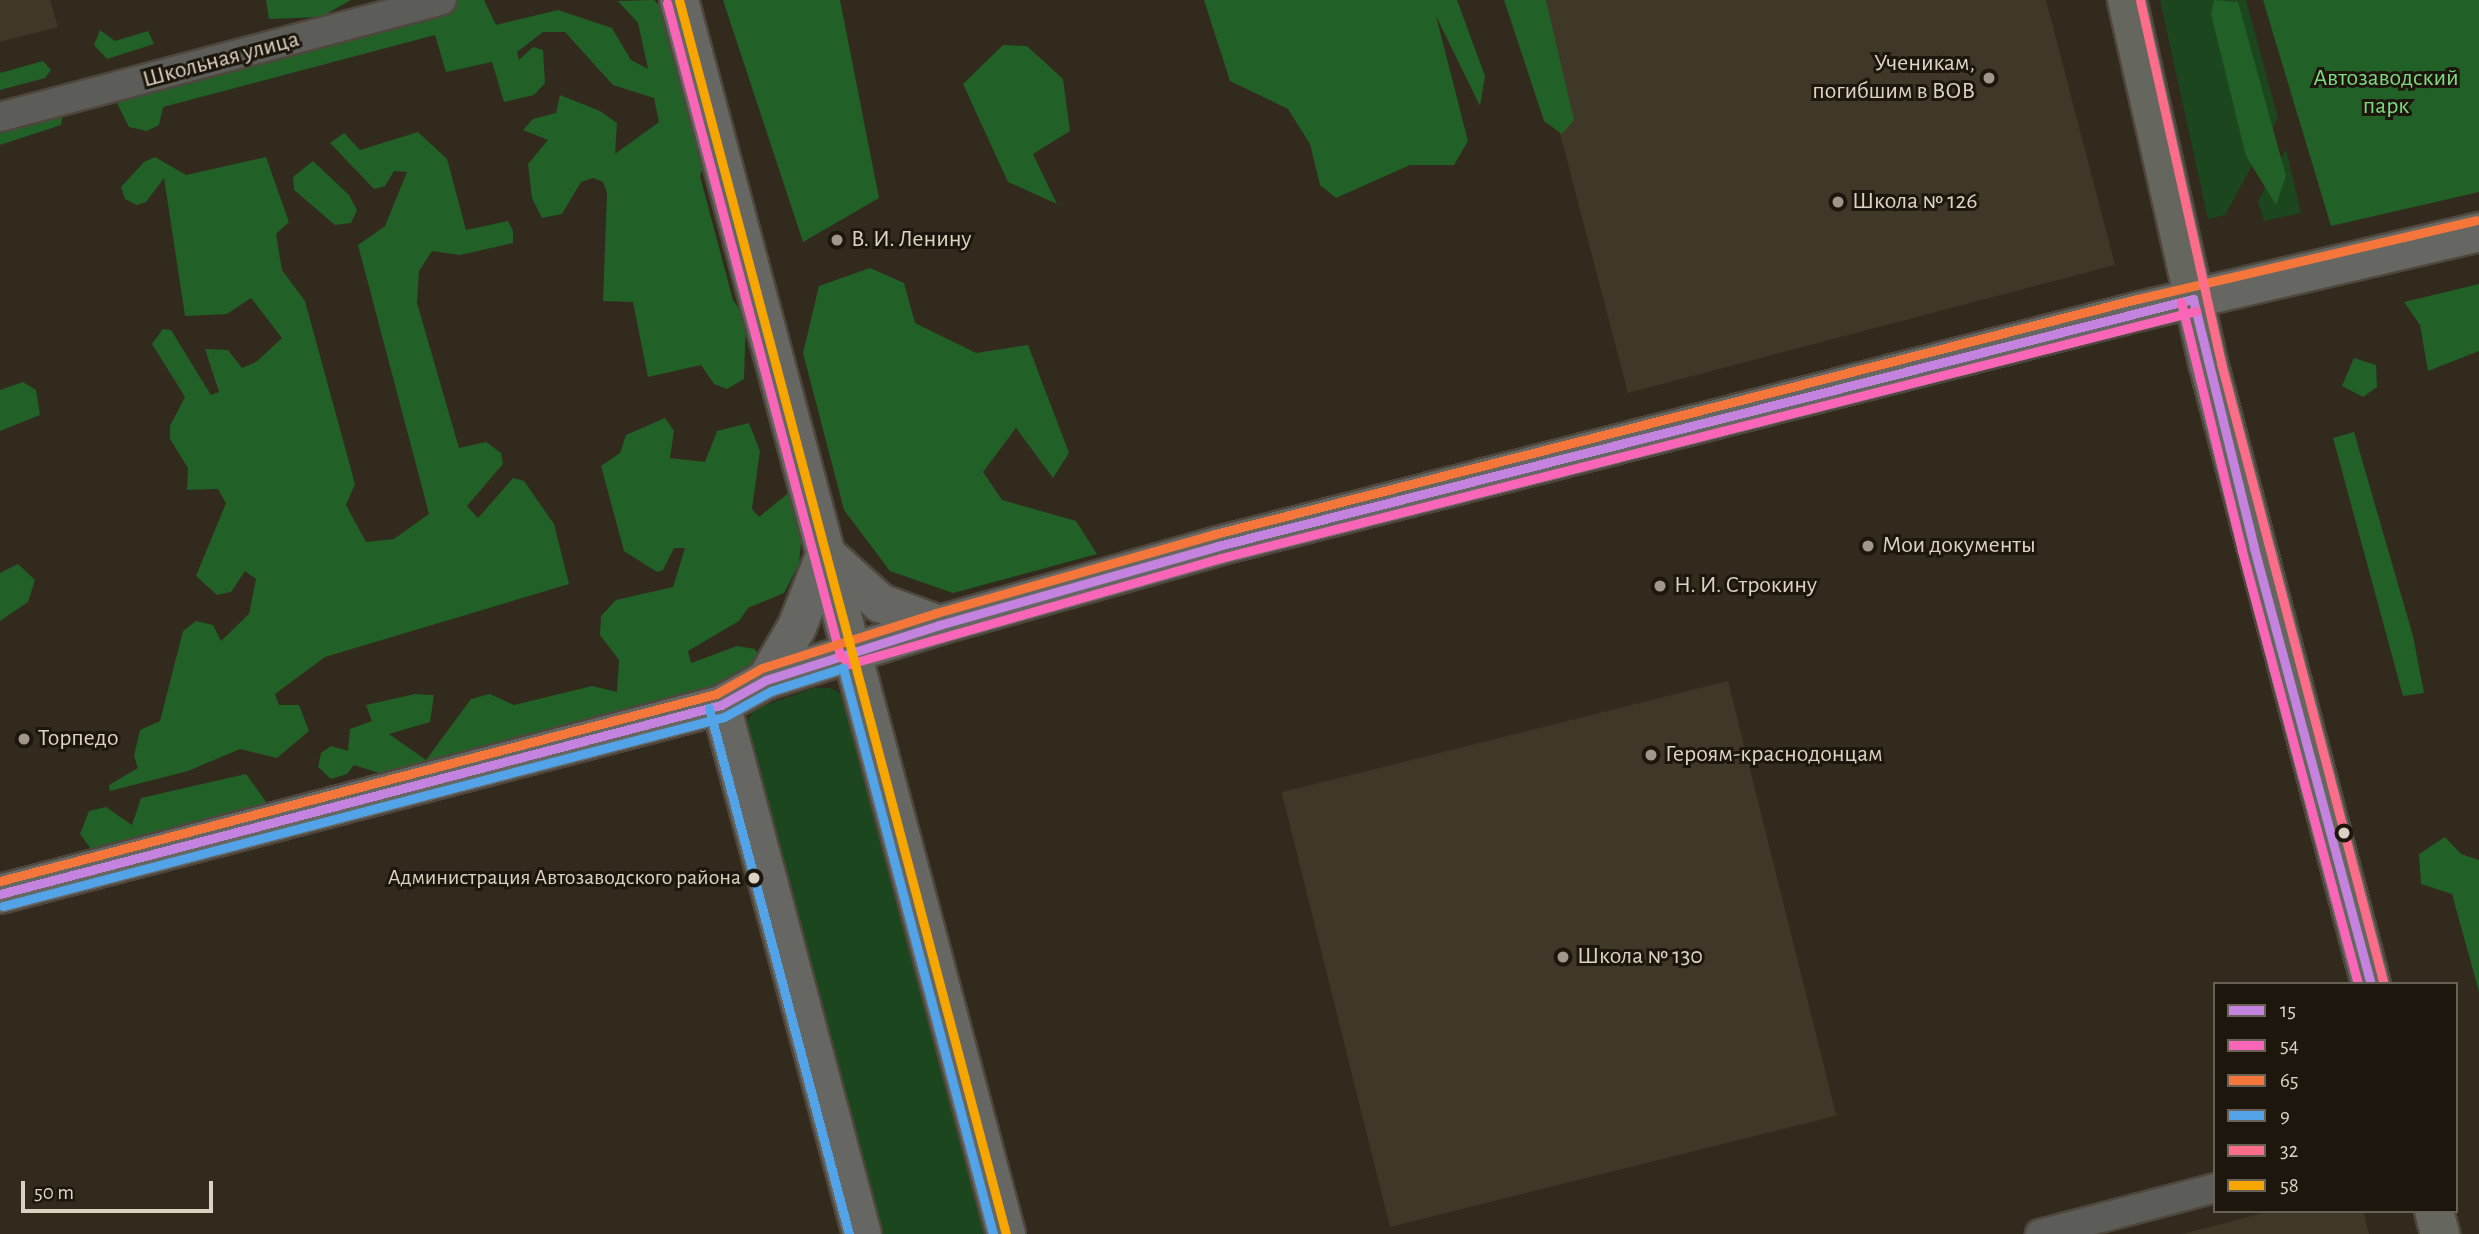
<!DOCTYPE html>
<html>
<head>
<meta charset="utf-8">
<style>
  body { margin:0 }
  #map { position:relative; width:2479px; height:1234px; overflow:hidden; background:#322a1d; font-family:"Alegreya Sans",sans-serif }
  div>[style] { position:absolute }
  .education>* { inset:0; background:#3f3727; transform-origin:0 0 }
  .green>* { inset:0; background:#1c461e }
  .forest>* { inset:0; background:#216026 }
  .roads { filter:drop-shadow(2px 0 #4f473d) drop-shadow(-2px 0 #4f473d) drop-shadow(0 2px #4f473d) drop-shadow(0 -2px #4f473d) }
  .street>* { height:28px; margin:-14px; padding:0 14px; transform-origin:14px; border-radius:14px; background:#5c5d58 }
  .secondary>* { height:38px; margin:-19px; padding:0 19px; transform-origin:19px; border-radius:19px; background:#666762 }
  .primary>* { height:38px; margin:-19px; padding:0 19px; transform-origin:19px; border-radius:19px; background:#65665e }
  .bus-1>* { height:9px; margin:-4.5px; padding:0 4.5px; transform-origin:4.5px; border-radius:4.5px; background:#c483df }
  .bus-2>* { height:9px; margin:-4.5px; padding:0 4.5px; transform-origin:4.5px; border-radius:4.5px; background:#fa66b7 }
  .bus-3>* { height:9px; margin:-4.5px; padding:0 4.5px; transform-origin:4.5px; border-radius:4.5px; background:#f5763a }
  .bus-4>* { height:9px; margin:-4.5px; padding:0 4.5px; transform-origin:4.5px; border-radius:4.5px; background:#53a3e8 }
  .bus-5>* { height:9px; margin:-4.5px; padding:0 4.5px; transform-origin:4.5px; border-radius:4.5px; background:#fb6d88 }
  .bus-6>* { height:9px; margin:-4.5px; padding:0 4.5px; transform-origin:4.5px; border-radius:4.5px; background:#f7a600 }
  .dots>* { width:19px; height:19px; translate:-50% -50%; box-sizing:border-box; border:4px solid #1d160c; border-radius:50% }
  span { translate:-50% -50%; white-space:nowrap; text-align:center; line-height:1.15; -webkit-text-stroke:6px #1d160c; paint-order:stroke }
  .bus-label { font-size:22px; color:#dbd2c4 }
  .right { translate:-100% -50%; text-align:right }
  .street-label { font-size:24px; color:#dbd2c4 }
  .poi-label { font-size:24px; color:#dbd2c4 }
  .left { translate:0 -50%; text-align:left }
  .park-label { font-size:24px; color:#7cda81 }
  .legend { position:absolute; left:2213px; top:982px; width:245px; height:231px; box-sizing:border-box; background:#1d160c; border:2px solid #696156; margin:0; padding:9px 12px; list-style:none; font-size:21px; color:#dbd2c4 }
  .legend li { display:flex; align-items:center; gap:14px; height:35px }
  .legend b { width:35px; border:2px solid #696156 }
  .scale { position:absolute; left:21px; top:1181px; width:192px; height:32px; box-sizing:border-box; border:4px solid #dbd2c4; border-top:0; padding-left:9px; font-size:21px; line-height:24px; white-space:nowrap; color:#dbd2c4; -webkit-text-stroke:5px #1d160c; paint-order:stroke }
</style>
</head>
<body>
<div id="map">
  <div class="education">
    <div style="clip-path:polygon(0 0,50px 0,58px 27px,0 42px)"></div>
    <div style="clip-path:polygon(1525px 0,2046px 0,2115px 265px,1628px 393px)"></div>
    <div style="left:1728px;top:681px;width:448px;height:460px;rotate:76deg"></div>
    <div style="clip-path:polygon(2271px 1211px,2363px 1211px,2369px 1234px,2182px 1234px)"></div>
  </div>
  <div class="green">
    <div style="clip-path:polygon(2160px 0,2246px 0,2278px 118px,2225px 215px,2208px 219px)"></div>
    <div style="clip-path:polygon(2286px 149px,2301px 213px,2264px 221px,2258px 201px)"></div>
    <div style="clip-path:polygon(814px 688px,830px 688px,847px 696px,993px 1234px,876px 1234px,746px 743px,747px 722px,755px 709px)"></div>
  </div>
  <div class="forest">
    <div style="clip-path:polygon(266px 0,351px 0,321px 17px,269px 19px)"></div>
    <div style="clip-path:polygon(447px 0,484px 0,496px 25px,558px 10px,612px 28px,631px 60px,648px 69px,638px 23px,618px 1px,654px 0,659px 5px,704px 164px,700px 176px,733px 300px,746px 319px,744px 379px,727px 389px,714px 384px,701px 365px,648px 377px,633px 302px,603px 301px,607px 193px,603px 182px,593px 178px,581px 182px,562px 214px,542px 218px,532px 198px,528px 164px,548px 140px,523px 130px,533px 119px,556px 113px,560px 95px,600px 111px,617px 123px,615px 154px,659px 122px,654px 98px,613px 85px,565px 32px,543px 32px,517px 52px,519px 60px,533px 47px,543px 50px,545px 83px,534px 95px,504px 102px,492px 62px,446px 72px,435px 35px,163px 107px,159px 125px,147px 131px,129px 127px,114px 97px)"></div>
    <div style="clip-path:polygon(723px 0,840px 0,879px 198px,803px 242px)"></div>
    <div style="clip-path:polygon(1204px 0,1457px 0,1485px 76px,1480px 106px,1436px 16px,1468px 141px,1454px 165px,1410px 165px,1336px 198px,1320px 185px,1310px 144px,1288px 109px,1230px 81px)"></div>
    <div style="clip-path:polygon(1504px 0,1546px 0,1574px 120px,1562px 134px,1544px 121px)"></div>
    <div style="clip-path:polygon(2214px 0,2238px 2px,2286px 176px,2276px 205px,2246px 156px,2211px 14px)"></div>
    <div style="clip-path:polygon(2263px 0,2479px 0,2479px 192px,2331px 226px)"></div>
    <div style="clip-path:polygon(100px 30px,115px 41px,148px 31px,154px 44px,107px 59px,94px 45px)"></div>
    <div style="clip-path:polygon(1003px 45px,1027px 46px,1063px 79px,1070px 131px,1033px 154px,1057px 204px,1008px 182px,963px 84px)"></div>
    <div style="clip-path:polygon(43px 61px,51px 70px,45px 78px,0 90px,0 73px)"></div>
    <div style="clip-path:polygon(48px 88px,64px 108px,61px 125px,0 145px,0 101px)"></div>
    <div style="clip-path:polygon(418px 132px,447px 159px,466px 230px,508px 221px,513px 231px,513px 243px,460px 255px,432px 251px,419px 271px,417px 303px,459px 448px,486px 442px,501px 453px,503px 464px,467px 506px,478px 518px,513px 478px,524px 481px,554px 524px,569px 584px,325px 657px,275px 694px,279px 705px,299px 705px,309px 731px,277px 758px,240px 749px,188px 771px,110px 791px,109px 785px,138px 768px,134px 756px,140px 730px,160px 721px,183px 631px,196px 621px,213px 625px,221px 641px,249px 614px,256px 579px,245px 571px,231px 592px,217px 595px,196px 576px,226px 503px,218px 489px,187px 490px,188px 468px,170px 439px,170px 426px,185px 397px,152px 344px,163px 329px,171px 330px,211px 395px,219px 392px,205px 349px,228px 350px,242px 368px,256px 362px,282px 338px,251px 298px,227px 314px,185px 316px,164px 178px,146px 202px,137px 205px,125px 199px,121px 187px,144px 162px,155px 157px,186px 175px,266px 157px,289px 222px,276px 234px,282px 270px,305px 301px,355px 484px,346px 505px,366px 542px,394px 539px,429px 514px,358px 245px,385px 226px,407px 172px,394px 171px,385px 186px,374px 189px,330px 143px,344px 133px,360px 150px)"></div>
    <div style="clip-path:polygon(313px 161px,349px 195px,357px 210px,351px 223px,335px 225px,294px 190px,293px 177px)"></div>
    <div style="clip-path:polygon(870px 268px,904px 283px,915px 323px,976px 353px,1028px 345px,1069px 453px,1053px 478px,1016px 428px,983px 472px,1002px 500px,1076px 521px,1097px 554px,953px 593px,890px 571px,844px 510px,803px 353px,819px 286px)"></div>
    <div style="clip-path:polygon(2479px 284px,2479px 351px,2428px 371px,2420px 325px,2404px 302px)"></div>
    <div style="clip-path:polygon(2354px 358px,2376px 365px,2377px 387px,2363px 397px,2342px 386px)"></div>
    <div style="clip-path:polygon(23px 382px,36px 390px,40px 415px,0 431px,0 390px)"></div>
    <div style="clip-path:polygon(665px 418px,674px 431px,670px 458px,705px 462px,717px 431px,749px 423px,760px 451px,752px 509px,759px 517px,792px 490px,803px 521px,799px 564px,784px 593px,748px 608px,739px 621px,688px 651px,691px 663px,737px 646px,755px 649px,763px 662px,712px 697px,686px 693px,666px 708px,395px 778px,354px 765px,347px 774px,331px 779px,318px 767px,321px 753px,331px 746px,348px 751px,350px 729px,372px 721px,366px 705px,415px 694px,434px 695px,430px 722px,389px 734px,426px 760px,471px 699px,490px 694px,514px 705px,592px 686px,617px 692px,619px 660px,600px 635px,601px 616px,616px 600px,673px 587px,685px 548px,674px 548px,663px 570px,657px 572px,624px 551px,601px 466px,620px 453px,626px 435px)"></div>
    <div style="clip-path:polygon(2354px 432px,2413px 636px,2424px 693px,2403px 696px,2333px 438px)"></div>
    <div style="clip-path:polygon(18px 564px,35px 580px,28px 602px,0 621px,0 573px)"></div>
    <div style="clip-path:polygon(246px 774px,267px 803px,91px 849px,80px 834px,89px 811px,106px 807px,132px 825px,141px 798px)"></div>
    <div style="clip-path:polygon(2445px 837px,2461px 854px,2479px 860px,2479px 992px,2452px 894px,2421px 884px,2419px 854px)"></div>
  </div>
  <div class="roads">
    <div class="street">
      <div style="left:0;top:117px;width:457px;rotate:-14.8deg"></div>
      <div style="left:2040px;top:1234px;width:181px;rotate:-14.7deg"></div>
    </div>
    <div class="secondary">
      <div style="left:679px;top:0;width:1277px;rotate:75.16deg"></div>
      <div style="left:827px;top:555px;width:72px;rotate:42.2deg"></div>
      <div style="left:880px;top:603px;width:63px;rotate:20.4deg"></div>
      <div style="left:766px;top:680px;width:61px;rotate:-59.7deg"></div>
      <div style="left:797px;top:627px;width:79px;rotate:-68.6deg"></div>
      <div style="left:721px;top:705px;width:547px;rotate:75.08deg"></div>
      <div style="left:0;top:894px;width:745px;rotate:-14.69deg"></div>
      <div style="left:721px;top:705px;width:51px;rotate:-29.1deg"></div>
      <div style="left:766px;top:680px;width:182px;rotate:-17.6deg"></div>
      <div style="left:939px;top:625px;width:290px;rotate:-15.8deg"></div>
      <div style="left:1218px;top:546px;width:951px;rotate:-14.3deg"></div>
      <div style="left:2140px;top:311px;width:348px;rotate:-13.1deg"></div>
    </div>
    <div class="primary">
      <div style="left:2127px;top:0;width:375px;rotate:77.4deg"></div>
      <div style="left:2209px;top:366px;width:639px;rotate:75.31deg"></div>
      <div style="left:2434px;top:1211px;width:24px;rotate:75deg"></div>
    </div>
  </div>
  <div class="bus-1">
    <div style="left:2193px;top:299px;width:256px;rotate:76.2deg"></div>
    <div style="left:2254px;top:548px;width:451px;rotate:75deg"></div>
    <div style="left:0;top:894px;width:745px;rotate:-14.69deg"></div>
    <div style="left:721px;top:705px;width:51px;rotate:-29.1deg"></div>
    <div style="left:766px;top:680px;width:182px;rotate:-17.6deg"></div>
    <div style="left:939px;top:625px;width:290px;rotate:-15.8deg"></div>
    <div style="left:1218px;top:546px;width:1006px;rotate:-14.22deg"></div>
  </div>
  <div class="bus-2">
    <div style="left:667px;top:3px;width:675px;rotate:75.14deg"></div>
    <div style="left:840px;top:655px;width:13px;rotate:45deg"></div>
    <div style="left:849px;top:664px;width:387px;rotate:-15.9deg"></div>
    <div style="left:1221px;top:558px;width:1006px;rotate:-14.22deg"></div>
    <div style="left:2181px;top:302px;width:256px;rotate:76.2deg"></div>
    <div style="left:2242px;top:551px;width:448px;rotate:75deg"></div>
  </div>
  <div class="bus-3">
    <div style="left:0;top:881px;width:740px;rotate:-14.64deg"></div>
    <div style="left:716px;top:694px;width:53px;rotate:-29.5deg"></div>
    <div style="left:762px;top:668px;width:182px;rotate:-17.5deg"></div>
    <div style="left:936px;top:613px;width:290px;rotate:-15.8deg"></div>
    <div style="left:1215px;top:534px;width:951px;rotate:-14.3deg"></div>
    <div style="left:2137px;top:299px;width:348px;rotate:-13.1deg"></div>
  </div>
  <div class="bus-4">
    <div style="left:709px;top:708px;width:544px;rotate:75.1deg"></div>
    <div style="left:3px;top:906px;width:745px;rotate:-14.69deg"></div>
    <div style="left:724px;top:717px;width:54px;rotate:-29deg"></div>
    <div style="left:771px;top:691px;width:76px;rotate:-17.7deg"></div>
    <div style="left:843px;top:668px;width:586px;rotate:75.16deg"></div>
  </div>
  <div class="bus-5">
    <div style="left:2140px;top:0;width:372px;rotate:77.4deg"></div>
    <div style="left:2221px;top:363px;width:639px;rotate:75.31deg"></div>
  </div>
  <div class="bus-6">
    <div style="left:679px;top:0;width:1277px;rotate:75.16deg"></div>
  </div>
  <div class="dots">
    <div style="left:1989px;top:78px;background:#a0978a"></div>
    <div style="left:1838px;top:202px;background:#a0978a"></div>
    <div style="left:837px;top:240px;background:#a0978a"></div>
    <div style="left:1868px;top:546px;background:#a0978a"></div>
    <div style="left:1660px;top:586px;background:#a0978a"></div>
    <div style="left:24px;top:739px;background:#a0978a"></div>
    <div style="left:1651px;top:755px;background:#a0978a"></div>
    <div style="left:2344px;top:833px;background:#dbd2c4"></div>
    <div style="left:754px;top:878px;background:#dbd2c4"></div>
    <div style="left:1563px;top:957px;background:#a0978a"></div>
  </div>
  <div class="bus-label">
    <span class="right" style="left:741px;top:878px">Администрация Автозаводского района</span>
  </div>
  <div class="street-label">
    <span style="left:221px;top:60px;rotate:-15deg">Школьная улица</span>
  </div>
  <div class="poi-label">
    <span class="right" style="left:1975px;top:78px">Ученикам,<br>погибшим в ВОВ</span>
    <span class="left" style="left:1852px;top:202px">Школа № 126</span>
    <span class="left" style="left:851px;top:240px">В. И. Ленину</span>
    <span class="left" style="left:1882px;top:546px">Мои документы</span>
    <span class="left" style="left:1674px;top:586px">Н. И. Строкину</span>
    <span class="left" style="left:38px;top:739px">Торпедо</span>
    <span class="left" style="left:1665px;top:755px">Героям-краснодонцам</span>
    <span class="left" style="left:1577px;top:957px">Школа № 130</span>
  </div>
  <div class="park-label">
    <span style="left:2386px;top:93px">Автозаводский<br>парк</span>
  </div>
  <ul class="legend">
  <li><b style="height:9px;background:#c483df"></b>15</li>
  <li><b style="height:9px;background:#fa66b7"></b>54</li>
  <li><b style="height:9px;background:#f5763a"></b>65</li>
  <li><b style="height:9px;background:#53a3e8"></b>9</li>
  <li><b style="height:9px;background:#fb6d88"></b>32</li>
  <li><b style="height:9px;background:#f7a600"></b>58</li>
  </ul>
  <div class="scale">50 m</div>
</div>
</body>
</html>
